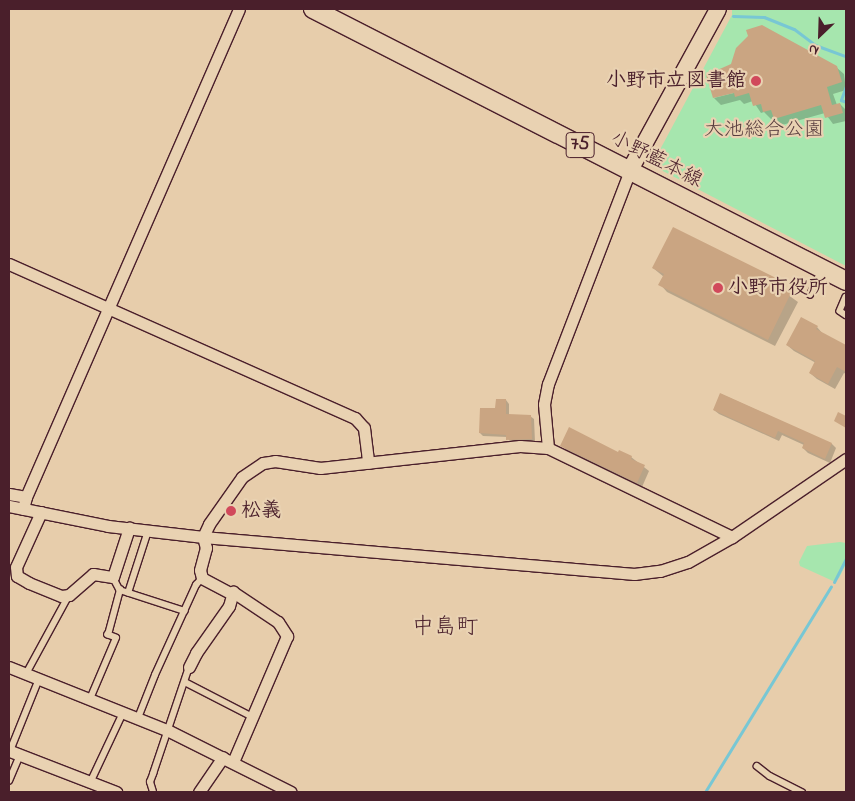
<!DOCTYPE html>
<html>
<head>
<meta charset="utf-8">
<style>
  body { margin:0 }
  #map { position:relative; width:855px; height:801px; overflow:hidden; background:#e7cdab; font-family:"Indie Flower","Klee One",sans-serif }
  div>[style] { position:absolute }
  .green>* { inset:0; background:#a6e6ae }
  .shadow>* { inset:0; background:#0003 }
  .stream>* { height:3px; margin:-1.5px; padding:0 1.5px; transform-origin:1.5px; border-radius:1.5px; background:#78c7d4 }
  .building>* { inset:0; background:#caa582 }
  .roads { filter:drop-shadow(1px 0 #4a1f2b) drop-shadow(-1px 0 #4a1f2b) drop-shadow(0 1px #4a1f2b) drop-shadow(0 -1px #4a1f2b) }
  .lane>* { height:5.5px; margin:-2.75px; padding:0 2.75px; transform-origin:2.75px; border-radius:2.75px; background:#e9d2b2 }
  .street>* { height:11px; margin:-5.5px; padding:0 5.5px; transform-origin:5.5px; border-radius:5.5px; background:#e9d2b2 }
  .secondary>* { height:16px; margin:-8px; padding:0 8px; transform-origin:8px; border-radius:8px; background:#e9d2b2 }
  .primary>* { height:18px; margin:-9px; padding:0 9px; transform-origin:9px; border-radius:9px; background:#e9d2b2 }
  .dots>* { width:14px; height:14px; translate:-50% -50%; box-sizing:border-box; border:2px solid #e9d2b2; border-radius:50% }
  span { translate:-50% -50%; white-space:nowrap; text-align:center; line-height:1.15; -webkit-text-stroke:4.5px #e9d2b2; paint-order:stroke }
  .shield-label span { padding:1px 4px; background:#e9d2b2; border:1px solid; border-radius:4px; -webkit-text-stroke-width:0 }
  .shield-label { font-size:19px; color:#4a1f2b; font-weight:700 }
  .poi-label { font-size:20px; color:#4a1f2b; font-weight:700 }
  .right { translate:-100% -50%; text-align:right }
  .left { translate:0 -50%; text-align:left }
  .park-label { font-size:20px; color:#583d3f }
  .street-label { font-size:20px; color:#4a1f2b }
  .quarter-label { font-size:22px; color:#4a1f2b }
  .frame { position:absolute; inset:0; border:10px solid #4a1f2b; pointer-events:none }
  .north { position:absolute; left:795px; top:10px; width:50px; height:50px; -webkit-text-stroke:4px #e9d2b2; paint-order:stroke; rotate:204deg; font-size:14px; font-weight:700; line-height:20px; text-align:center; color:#4a1f2b }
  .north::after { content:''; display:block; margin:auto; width:18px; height:22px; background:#4a1f2b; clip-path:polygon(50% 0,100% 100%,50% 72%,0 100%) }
</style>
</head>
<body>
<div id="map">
  <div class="green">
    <div style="clip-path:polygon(732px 9px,846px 9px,846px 266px,659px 169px,655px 159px,732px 15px)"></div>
    <div style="clip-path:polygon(840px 542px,846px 543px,846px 564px,839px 578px,833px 581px,800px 566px,799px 562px,807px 546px)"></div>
  </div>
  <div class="shadow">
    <div style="clip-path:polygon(836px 67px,844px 74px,846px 90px,833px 94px,837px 105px,840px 104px,846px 110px,846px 121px,833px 124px,825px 113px,782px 125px,774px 118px,771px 119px,764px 112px,761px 113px,753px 101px,744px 104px,740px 100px,721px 105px,714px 98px)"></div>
    <div style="clip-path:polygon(653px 268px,775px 279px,782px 287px,781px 290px,798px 302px,775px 346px,667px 292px,660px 284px,664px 277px)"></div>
    <div style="clip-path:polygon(817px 327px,823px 334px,846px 347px,846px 374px,844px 373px,835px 389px,817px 379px,810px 373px,816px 363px,794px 351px,787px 345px)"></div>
    <div style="clip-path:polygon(721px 394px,832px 444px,836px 448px,830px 463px,808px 453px,803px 448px,804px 445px,782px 435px,779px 441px,719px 414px,714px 410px)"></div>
    <div style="clip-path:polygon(506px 400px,509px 404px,509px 415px,530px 416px,534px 419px,535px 442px,511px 443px,507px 437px,483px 436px,480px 433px)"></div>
    <div style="clip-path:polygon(562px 445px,631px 457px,649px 471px,642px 487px,566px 450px)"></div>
  </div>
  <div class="stream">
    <div style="left:733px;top:16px;width:31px;rotate:2deg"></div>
    <div style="left:764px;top:17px;width:32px;rotate:22deg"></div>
    <div style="left:794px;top:29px;width:26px;rotate:37deg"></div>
    <div style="left:815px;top:45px;width:33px;rotate:20deg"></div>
    <div style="left:846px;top:86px;width:15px;rotate:110deg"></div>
    <div style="left:841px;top:100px;width:5px;rotate:22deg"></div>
    <div style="left:834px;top:582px;width:27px;rotate:-63deg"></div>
    <div style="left:705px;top:792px;width:241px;rotate:-58.5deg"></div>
  </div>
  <div class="building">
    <div style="clip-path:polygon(762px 25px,837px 66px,842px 82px,827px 87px,832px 105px,840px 103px,843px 113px,825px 118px,821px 105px,774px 119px,771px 110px,763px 112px,761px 104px,753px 106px,749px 93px,735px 97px,734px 93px,713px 98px,706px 75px,731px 64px,736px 48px,748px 36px,746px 30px)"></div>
    <div style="clip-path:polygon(673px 227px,776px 278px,773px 284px,791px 293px,768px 340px,658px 285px,664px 274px,652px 268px)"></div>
    <div style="clip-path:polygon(801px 317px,818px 326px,816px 329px,846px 345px,846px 372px,837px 367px,828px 384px,809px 373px,815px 361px,786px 345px)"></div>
    <div style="clip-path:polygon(720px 393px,832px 443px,825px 459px,802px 448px,804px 443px,778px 431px,775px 438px,713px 410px)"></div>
    <div style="clip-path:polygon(496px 399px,506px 399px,506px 414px,531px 415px,532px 439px,506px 440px,506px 435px,479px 433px,480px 408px,495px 408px)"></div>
    <div style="clip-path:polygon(838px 412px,846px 416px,846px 428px,834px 421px)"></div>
    <div style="clip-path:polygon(569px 427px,618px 452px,619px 450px,632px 456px,631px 459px,645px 465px,637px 483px,560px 446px)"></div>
  </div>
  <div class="roads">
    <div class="lane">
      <div style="left:810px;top:295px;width:26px;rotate:-65deg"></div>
      <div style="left:846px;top:297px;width:15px;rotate:113deg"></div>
      <div style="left:840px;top:311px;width:7px;rotate:34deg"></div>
      <div style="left:113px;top:577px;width:15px;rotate:62deg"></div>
      <div style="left:120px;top:590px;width:68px;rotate:17.9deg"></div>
      <div style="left:128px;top:593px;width:65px;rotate:-72.1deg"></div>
      <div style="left:26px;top:674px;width:88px;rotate:-61.4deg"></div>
      <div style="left:185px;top:682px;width:74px;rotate:27.3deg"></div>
      <div style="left:90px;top:699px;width:66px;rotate:-66.9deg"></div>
      <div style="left:116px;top:638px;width:9px;rotate:-159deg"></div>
      <div style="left:108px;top:635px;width:47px;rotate:-75.1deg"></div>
      <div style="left:138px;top:718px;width:46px;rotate:-68.4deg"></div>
      <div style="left:155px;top:675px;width:99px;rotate:-65.5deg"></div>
      <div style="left:196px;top:585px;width:9px;rotate:-49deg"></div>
      <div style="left:10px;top:751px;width:78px;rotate:-68.1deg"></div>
      <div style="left:757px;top:766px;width:16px;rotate:38deg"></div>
      <div style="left:770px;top:776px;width:36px;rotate:27deg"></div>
      <div style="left:9px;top:781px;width:28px;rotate:-67deg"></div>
      <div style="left:90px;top:783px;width:77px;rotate:-64.8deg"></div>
      <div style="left:153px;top:792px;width:10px;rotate:-107deg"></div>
      <div style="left:150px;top:782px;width:9px;rotate:-69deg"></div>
      <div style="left:153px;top:774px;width:113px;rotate:-71.4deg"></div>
    </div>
    <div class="street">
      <div style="left:9px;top:264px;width:379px;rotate:24deg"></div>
      <div style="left:355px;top:418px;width:13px;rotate:48deg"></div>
      <div style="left:364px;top:428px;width:35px;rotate:83deg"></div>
      <div style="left:548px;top:448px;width:44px;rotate:-95.2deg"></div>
      <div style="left:544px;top:404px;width:20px;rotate:-79deg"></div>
      <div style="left:548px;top:384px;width:229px;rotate:-69deg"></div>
      <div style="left:9px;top:494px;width:17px;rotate:10deg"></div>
      <div style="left:9px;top:506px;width:101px;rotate:11.4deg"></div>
      <div style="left:108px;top:526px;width:96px;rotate:6.6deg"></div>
      <div style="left:203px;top:537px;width:433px;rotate:4.9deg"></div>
      <div style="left:634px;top:574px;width:26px;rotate:-7deg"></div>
      <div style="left:660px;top:571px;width:29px;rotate:-18deg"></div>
      <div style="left:688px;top:562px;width:51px;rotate:-29.6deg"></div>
      <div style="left:732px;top:537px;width:138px;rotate:-34.4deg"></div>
      <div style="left:23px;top:509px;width:12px;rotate:-76deg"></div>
      <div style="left:26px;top:497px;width:532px;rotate:-66.42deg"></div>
      <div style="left:41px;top:512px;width:60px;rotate:114.4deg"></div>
      <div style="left:16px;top:567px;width:9px;rotate:84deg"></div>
      <div style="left:17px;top:576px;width:14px;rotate:30deg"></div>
      <div style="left:29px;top:583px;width:35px;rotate:22deg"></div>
      <div style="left:62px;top:596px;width:7px;rotate:-8deg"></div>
      <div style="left:69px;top:595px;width:32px;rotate:-41deg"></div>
      <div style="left:93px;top:574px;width:20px;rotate:9deg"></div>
      <div style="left:113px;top:577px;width:52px;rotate:-71.9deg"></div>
      <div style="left:232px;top:594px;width:34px;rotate:-152deg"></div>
      <div style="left:202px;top:578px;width:8px;rotate:-104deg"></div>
      <div style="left:200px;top:570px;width:23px;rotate:-75deg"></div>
      <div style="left:206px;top:548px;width:11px;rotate:-105deg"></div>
      <div style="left:203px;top:537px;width:14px;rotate:-65deg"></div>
      <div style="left:209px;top:524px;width:57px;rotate:-54.9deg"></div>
      <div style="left:242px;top:477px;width:25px;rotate:-34deg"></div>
      <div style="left:263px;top:463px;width:12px;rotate:-9deg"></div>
      <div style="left:275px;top:461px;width:46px;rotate:8.8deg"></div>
      <div style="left:320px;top:468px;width:201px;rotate:-6.3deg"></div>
      <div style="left:520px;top:446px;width:28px;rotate:4deg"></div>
      <div style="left:548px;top:448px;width:204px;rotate:25.8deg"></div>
      <div style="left:9px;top:667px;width:172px;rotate:21.8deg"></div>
      <div style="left:169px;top:731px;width:136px;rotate:26.6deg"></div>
      <div style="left:189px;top:667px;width:16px;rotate:-63deg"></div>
      <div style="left:196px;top:653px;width:57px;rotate:-54.9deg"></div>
      <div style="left:229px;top:606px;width:15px;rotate:-74deg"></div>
      <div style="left:233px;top:592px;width:54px;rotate:33.7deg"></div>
      <div style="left:278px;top:622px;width:17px;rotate:57deg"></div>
      <div style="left:287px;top:636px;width:137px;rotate:113.2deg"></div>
      <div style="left:10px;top:751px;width:114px;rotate:21.1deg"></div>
      <div style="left:199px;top:792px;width:42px;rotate:-55.6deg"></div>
    </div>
    <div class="secondary">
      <div style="left:630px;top:170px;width:183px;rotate:-61.3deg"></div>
    </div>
    <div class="primary">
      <div style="left:313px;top:9px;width:598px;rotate:27.04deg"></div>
    </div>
  </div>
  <div class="dots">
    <div style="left:756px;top:81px;background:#d1495b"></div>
    <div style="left:718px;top:288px;background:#d1495b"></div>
    <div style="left:231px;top:511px;background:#d1495b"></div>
  </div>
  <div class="shield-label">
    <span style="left:580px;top:145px">75</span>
  </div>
  <div class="poi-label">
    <span class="right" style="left:746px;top:81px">小野市立図書館</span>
    <span class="left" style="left:728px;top:288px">小野市役所</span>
    <span class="left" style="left:241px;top:511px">松義</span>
  </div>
  <div class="park-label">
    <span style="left:764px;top:130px">大池総合公園</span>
  </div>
  <div class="street-label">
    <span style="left:656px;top:160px;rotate:27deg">小野藍本線</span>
  </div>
  <div class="quarter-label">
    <span style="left:445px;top:629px">中島町</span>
  </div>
  <div class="frame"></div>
  <div class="north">N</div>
</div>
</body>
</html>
